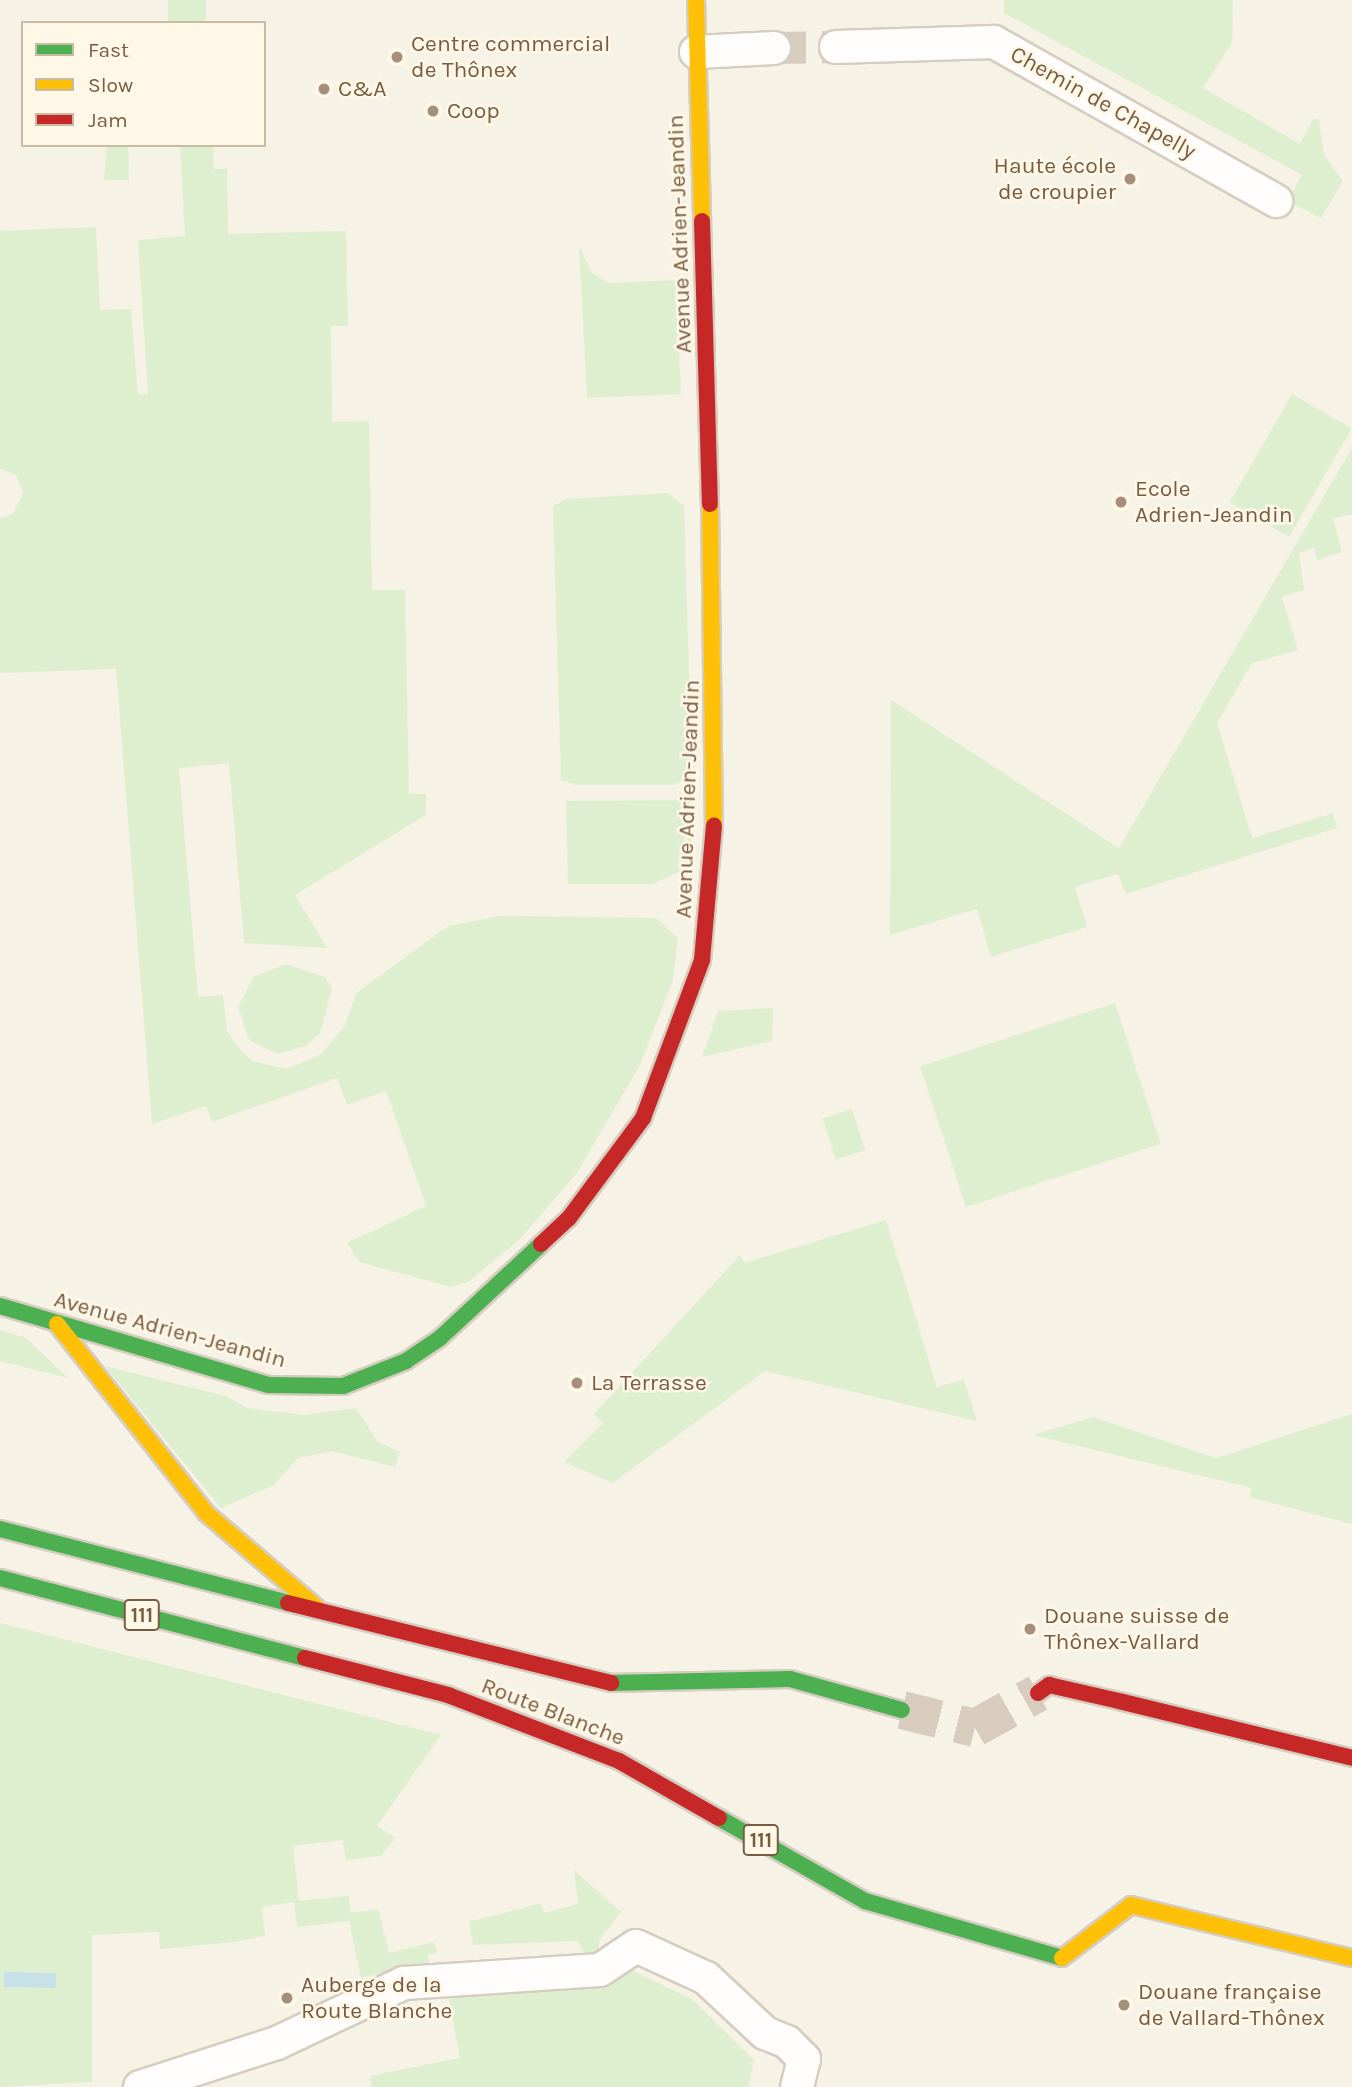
<!DOCTYPE html>
<html>
<head>
<meta charset="utf-8">
<style>
  body { margin:0 }
  #map { position:relative; width:1352px; height:2087px; overflow:hidden; background:#f7f2e6; font-family:Karla,sans-serif }
  div>[style] { position:absolute }
  .green>* { inset:0; background:#deefcf; transform-origin:0 0 }
  .water>* { inset:0; background:#c6e2e8; transform-origin:0 0 }
  .street-tunnel>* { height:32px; margin-top:-16px; transform-origin:0; background:repeating-linear-gradient(90deg,#d7ccbe 0 32px,transparent 0 48px) }
  .primary-tunnel>* { height:38px; margin-top:-19px; transform-origin:0; background:repeating-linear-gradient(90deg,#d7ccbe 0 38px,transparent 0 57px) }
  .roads { filter:drop-shadow(2px 0 #d6cdc1) drop-shadow(-2px 0 #d6cdc1) drop-shadow(0 2px #d6cdc1) drop-shadow(0 -2px #d6cdc1) }
  .street>* { height:32px; margin:-16px; padding:0 16px; transform-origin:16px; border-radius:16px; background:#fefdfb }
  .fast>* { height:16px; margin:-8px; padding:0 8px; transform-origin:8px; border-radius:8px; background:#4caf50 }
  .slow>* { height:16px; margin:-8px; padding:0 8px; transform-origin:8px; border-radius:8px; background:#ffc107 }
  .jam>* { height:16px; margin:-8px; padding:0 8px; transform-origin:8px; border-radius:8px; background:#c62828 }
  .dots>* { width:19px; height:19px; translate:-50% -50%; box-sizing:border-box; border:4px solid #fff8e6; border-radius:50% }
  span { translate:-50% -50%; white-space:nowrap; text-align:center; line-height:1.15; -webkit-text-stroke:5px #fff8e6; paint-order:stroke }
  .shield-label span { padding:2px 5px; background:#fff8e6; border:2px solid; border-radius:5px; -webkit-text-stroke-width:0 }
  .shield-label { font-size:21px; color:#775c44; font-weight:700 }
  .poi-label { font-size:23px; color:#775c44 }
  .left { translate:0 -50%; text-align:left }
  .right { translate:-100% -50%; text-align:right }
  .street-label { font-size:23px; color:#775c44 }
  .legend { position:absolute; left:21px; top:21px; width:245px; height:126px; box-sizing:border-box; background:#fff8e6; border:2px solid #c9baa5; margin:0; padding:9px 12px; list-style:none; font-size:21px; color:#775c44 }
  .legend li { display:flex; align-items:center; gap:14px; height:35px }
  .legend b { width:35px; border:2px solid #c9baa5 }
</style>
</head>
<body>
<div id="map">
  <div class="green">
    <div style="left:168px;top:0;width:38px;height:23px"></div>
    <div style="clip-path:polygon(1004px 0,1233px 0,1232px 43px,1203px 88px,1300px 144px,1314px 118px,1319px 120px,1324px 155px,1343px 181px,1321px 218px,1288px 201px,1302px 175px,1004px 13px)"></div>
    <div style="clip-path:polygon(128px 145px,129px 180px,104px 180px,107px 146px)"></div>
    <div style="clip-path:polygon(180px 145px,213px 145px,214px 169px,227px 169px,228px 234px,346px 231px,348px 326px,331px 326px,332px 422px,369px 421px,372px 590px,405px 590px,409px 794px,426px 794px,426px 815px,295px 895px,327px 948px,244px 943px,229px 763px,179px 768px,198px 997px,223px 995px,227px 1031px,238px 1047px,252px 1061px,287px 1069px,321px 1054px,344px 1027px,356px 993px,448px 926px,500px 916px,656px 918px,678px 938px,673px 980px,640px 1065px,577px 1173px,520px 1239px,468px 1282px,451px 1287px,359px 1262px,347px 1243px,426px 1206px,386px 1091px,347px 1105px,337px 1078px,212px 1122px,206px 1106px,152px 1124px,116px 669px,0 673px,0 518px,13px 514px,23px 493px,16px 475px,0 469px,0 231px,96px 227px,100px 310px,131px 309px,138px 394px,148px 394px,138px 240px,185px 236px)"></div>
    <div style="clip-path:polygon(579px 246px,592px 273px,609px 283px,676px 280px,681px 394px,587px 398px)"></div>
    <div style="left:1292px;top:394px;width:69px;height:125px;rotate:30deg"></div>
    <div style="clip-path:polygon(1352px 448px,1352px 514px,1333px 519px,1342px 552px,1317px 560px,1314px 548px,1299px 553px,1304px 590px,1282px 597px,1298px 650px,1252px 663px,1217px 723px,1252px 838px,1333px 813px,1337px 828px,1126px 894px,1118px 874px,1075px 887px,1087px 927px,991px 957px,977px 909px,890px 935px,891px 700px,1119px 848px)"></div>
    <div style="clip-path:polygon(668px 493px,684px 506px,692px 776px,674px 785px,576px 785px,561px 780px,553px 506px,567px 499px)"></div>
    <div style="clip-path:polygon(690px 800px,691px 858px,683px 870px,653px 884px,568px 884px,566px 801px)"></div>
    <div style="clip-path:polygon(286px 964px,325px 977px,332px 989px,320px 1033px,306px 1046px,278px 1054px,249px 1040px,238px 1007px,253px 977px)"></div>
    <div style="left:1115px;top:1003px;width:148px;height:205px;rotate:72deg"></div>
    <div style="clip-path:polygon(773px 1008px,772px 1041px,702px 1057px,718px 1011px)"></div>
    <div style="left:852px;top:1109px;width:43px;height:31px;rotate:72deg"></div>
    <div style="clip-path:polygon(886px 1220px,937px 1387px,964px 1380px,977px 1421px,765px 1371px,613px 1483px,564px 1462px,603px 1423px,594px 1414px,740px 1255px,744px 1263px)"></div>
    <div style="clip-path:polygon(0 1330px,26px 1338px,68px 1378px,0 1361px)"></div>
    <div style="clip-path:polygon(105px 1366px,226px 1396px,247px 1408px,304px 1415px,356px 1408px,377px 1441px,400px 1452px,395px 1467px,332px 1451px,298px 1458px,274px 1485px,221px 1508px)"></div>
    <div style="clip-path:polygon(1352px 1414px,1352px 1524px,1249px 1497px,1252px 1488px,1033px 1435px,1093px 1417px,1216px 1458px)"></div>
    <div style="clip-path:polygon(0 1623px,441px 1735px,377px 1826px,395px 1838px,381px 1856px,346px 1860px,343px 1840px,293px 1846px,299px 1901px,349px 1896px,351px 1913px,378px 1909px,389px 1953px,434px 1942px,437px 1953px,428px 1955px,429px 1962px,361px 1978px,349px 1921px,297px 1927px,294px 1902px,262px 1907px,265px 1936px,235px 1942px,160px 1949px,159px 1932px,92px 1935px,92px 2082px,0 2087px)"></div>
    <div style="clip-path:polygon(574px 1870px,621px 1912px,600px 1939px,596px 1960px,587px 1960px,578px 1941px,473px 1945px,469px 1922px,541px 1903px,544px 1913px,578px 1904px)"></div>
    <div style="clip-path:polygon(629px 1969px,692px 1999px,754px 2060px,748px 2087px,372px 2087px,370px 2076px,460px 2058px,447px 1990px)"></div>
  </div>
  <div class="water">
    <div style="left:4px;top:1972px;width:52px;height:15px;rotate:1deg"></div>
  </div>
  <div class="street-tunnel">
    <div style="left:774px;top:48px;width:62px;rotate:-0.9deg"></div>
  </div>
  <div class="primary-tunnel">
    <div style="left:902px;top:1710px;width:75px;rotate:13.9deg"></div>
    <div style="left:975px;top:1728px;width:72px;rotate:-29.1deg"></div>
  </div>
  <div class="roads">
    <div class="street">
      <div style="left:836px;top:47px;width:158px;rotate:-1.8deg"></div>
      <div style="left:994px;top:42px;width:324px;rotate:29.4deg"></div>
      <div style="left:696px;top:52px;width:78px;rotate:-2.9deg"></div>
      <div style="left:140px;top:2087px;width:144px;rotate:-17.8deg"></div>
      <div style="left:277px;top:2043px;width:140px;rotate:-25.3deg"></div>
      <div style="left:404px;top:1983px;width:196px;rotate:-3.8deg"></div>
      <div style="left:600px;top:1970px;width:43px;rotate:-33.7deg"></div>
      <div style="left:636px;top:1946px;width:77px;rotate:24.6deg"></div>
      <div style="left:706px;top:1978px;width:81px;rotate:43deg"></div>
      <div style="left:765px;top:2033px;width:24px;rotate:22deg"></div>
      <div style="left:787px;top:2042px;width:24px;rotate:45deg"></div>
      <div style="left:804px;top:2059px;width:29px;rotate:104deg"></div>
    </div>
    <div class="fast">
      <div style="left:0;top:1306px;width:279px;rotate:16.4deg"></div>
      <div style="left:268px;top:1385px;width:75px;rotate:0.8deg"></div>
      <div style="left:343px;top:1386px;width:68px;rotate:-21.6deg"></div>
      <div style="left:406px;top:1361px;width:41px;rotate:-34.1deg"></div>
      <div style="left:440px;top:1338px;width:138px;rotate:-42.9deg"></div>
      <div style="left:0;top:1529px;width:297px;rotate:14.4deg"></div>
      <div style="left:0;top:1578px;width:315px;rotate:14.7deg"></div>
      <div style="left:611px;top:1683px;width:179px;rotate:-1.3deg"></div>
      <div style="left:790px;top:1679px;width:116px;rotate:15.5deg"></div>
      <div style="left:719px;top:1818px;width:168px;rotate:29.6deg"></div>
      <div style="left:865px;top:1901px;width:205px;rotate:16.1deg"></div>
    </div>
    <div class="slow">
      <div style="left:696px;top:0;width:221px;rotate:88.4deg"></div>
      <div style="left:710px;top:504px;width:322px;rotate:89.3deg"></div>
      <div style="left:57px;top:1324px;width:241px;rotate:51.7deg"></div>
      <div style="left:206px;top:1513px;width:145px;rotate:40.5deg"></div>
      <div style="left:1062px;top:1958px;width:87px;rotate:-37.5deg"></div>
      <div style="left:1131px;top:1905px;width:227px;rotate:13.5deg"></div>
    </div>
    <div class="jam">
      <div style="left:702px;top:221px;width:283px;rotate:88.4deg"></div>
      <div style="left:541px;top:1244px;width:38px;rotate:-43deg"></div>
      <div style="left:569px;top:1218px;width:124px;rotate:-53.5deg"></div>
      <div style="left:643px;top:1118px;width:169px;rotate:-69.5deg"></div>
      <div style="left:702px;top:960px;width:135px;rotate:-84.9deg"></div>
      <div style="left:288px;top:1603px;width:333px;rotate:13.9deg"></div>
      <div style="left:305px;top:1658px;width:148px;rotate:14.5deg"></div>
      <div style="left:448px;top:1695px;width:183px;rotate:21.1deg"></div>
      <div style="left:619px;top:1761px;width:115px;rotate:29.7deg"></div>
      <div style="left:1038px;top:1693px;width:14px;rotate:-36deg"></div>
      <div style="left:1049px;top:1685px;width:76px;rotate:12.9deg"></div>
      <div style="left:1123px;top:1702px;width:236px;rotate:13.7deg"></div>
    </div>
  </div>
  <div class="dots">
    <div style="left:397px;top:57px;background:#a4907d"></div>
    <div style="left:324px;top:89px;background:#a4907d"></div>
    <div style="left:433px;top:111px;background:#a4907d"></div>
    <div style="left:1130px;top:179px;background:#a4907d"></div>
    <div style="left:1121px;top:502px;background:#a4907d"></div>
    <div style="left:577px;top:1383px;background:#a4907d"></div>
    <div style="left:1030px;top:1629px;background:#a4907d"></div>
    <div style="left:287px;top:1998px;background:#a4907d"></div>
    <div style="left:1124px;top:2005px;background:#a4907d"></div>
  </div>
  <div class="shield-label">
    <span style="left:142px;top:1615px">111</span>
    <span style="left:761px;top:1840px">111</span>
  </div>
  <div class="poi-label">
    <span class="left" style="left:411px;top:57px">Centre commercial<br>de Thônex</span>
    <span class="left" style="left:338px;top:89px">C&amp;A</span>
    <span class="left" style="left:447px;top:111px">Coop</span>
    <span class="right" style="left:1116px;top:179px">Haute école<br>de croupier</span>
    <span class="left" style="left:1135px;top:502px">Ecole<br>Adrien-Jeandin</span>
    <span class="left" style="left:591px;top:1383px">La Terrasse</span>
    <span class="left" style="left:1044px;top:1629px">Douane suisse de<br>Thônex-Vallard</span>
    <span class="left" style="left:301px;top:1998px">Auberge de la<br>Route Blanche</span>
    <span class="left" style="left:1138px;top:2005px">Douane française<br>de Vallard-Thônex</span>
  </div>
  <div class="street-label">
    <span style="left:1103px;top:103px;rotate:29deg">Chemin de Chapelly</span>
    <span style="left:680px;top:234px;rotate:-92deg">Avenue Adrien-Jeandin</span>
    <span style="left:688px;top:799px;rotate:-88deg">Avenue Adrien-Jeandin</span>
    <span style="left:170px;top:1330px;rotate:15deg">Avenue Adrien-Jeandin</span>
    <span style="left:553px;top:1712px;rotate:21deg">Route Blanche</span>
  </div>
  <ul class="legend">
  <li><b style="height:9px;background:#4caf50"></b>Fast</li>
  <li><b style="height:9px;background:#ffc107"></b>Slow</li>
  <li><b style="height:9px;background:#c62828"></b>Jam</li>
  </ul>
</div>
</body>
</html>
